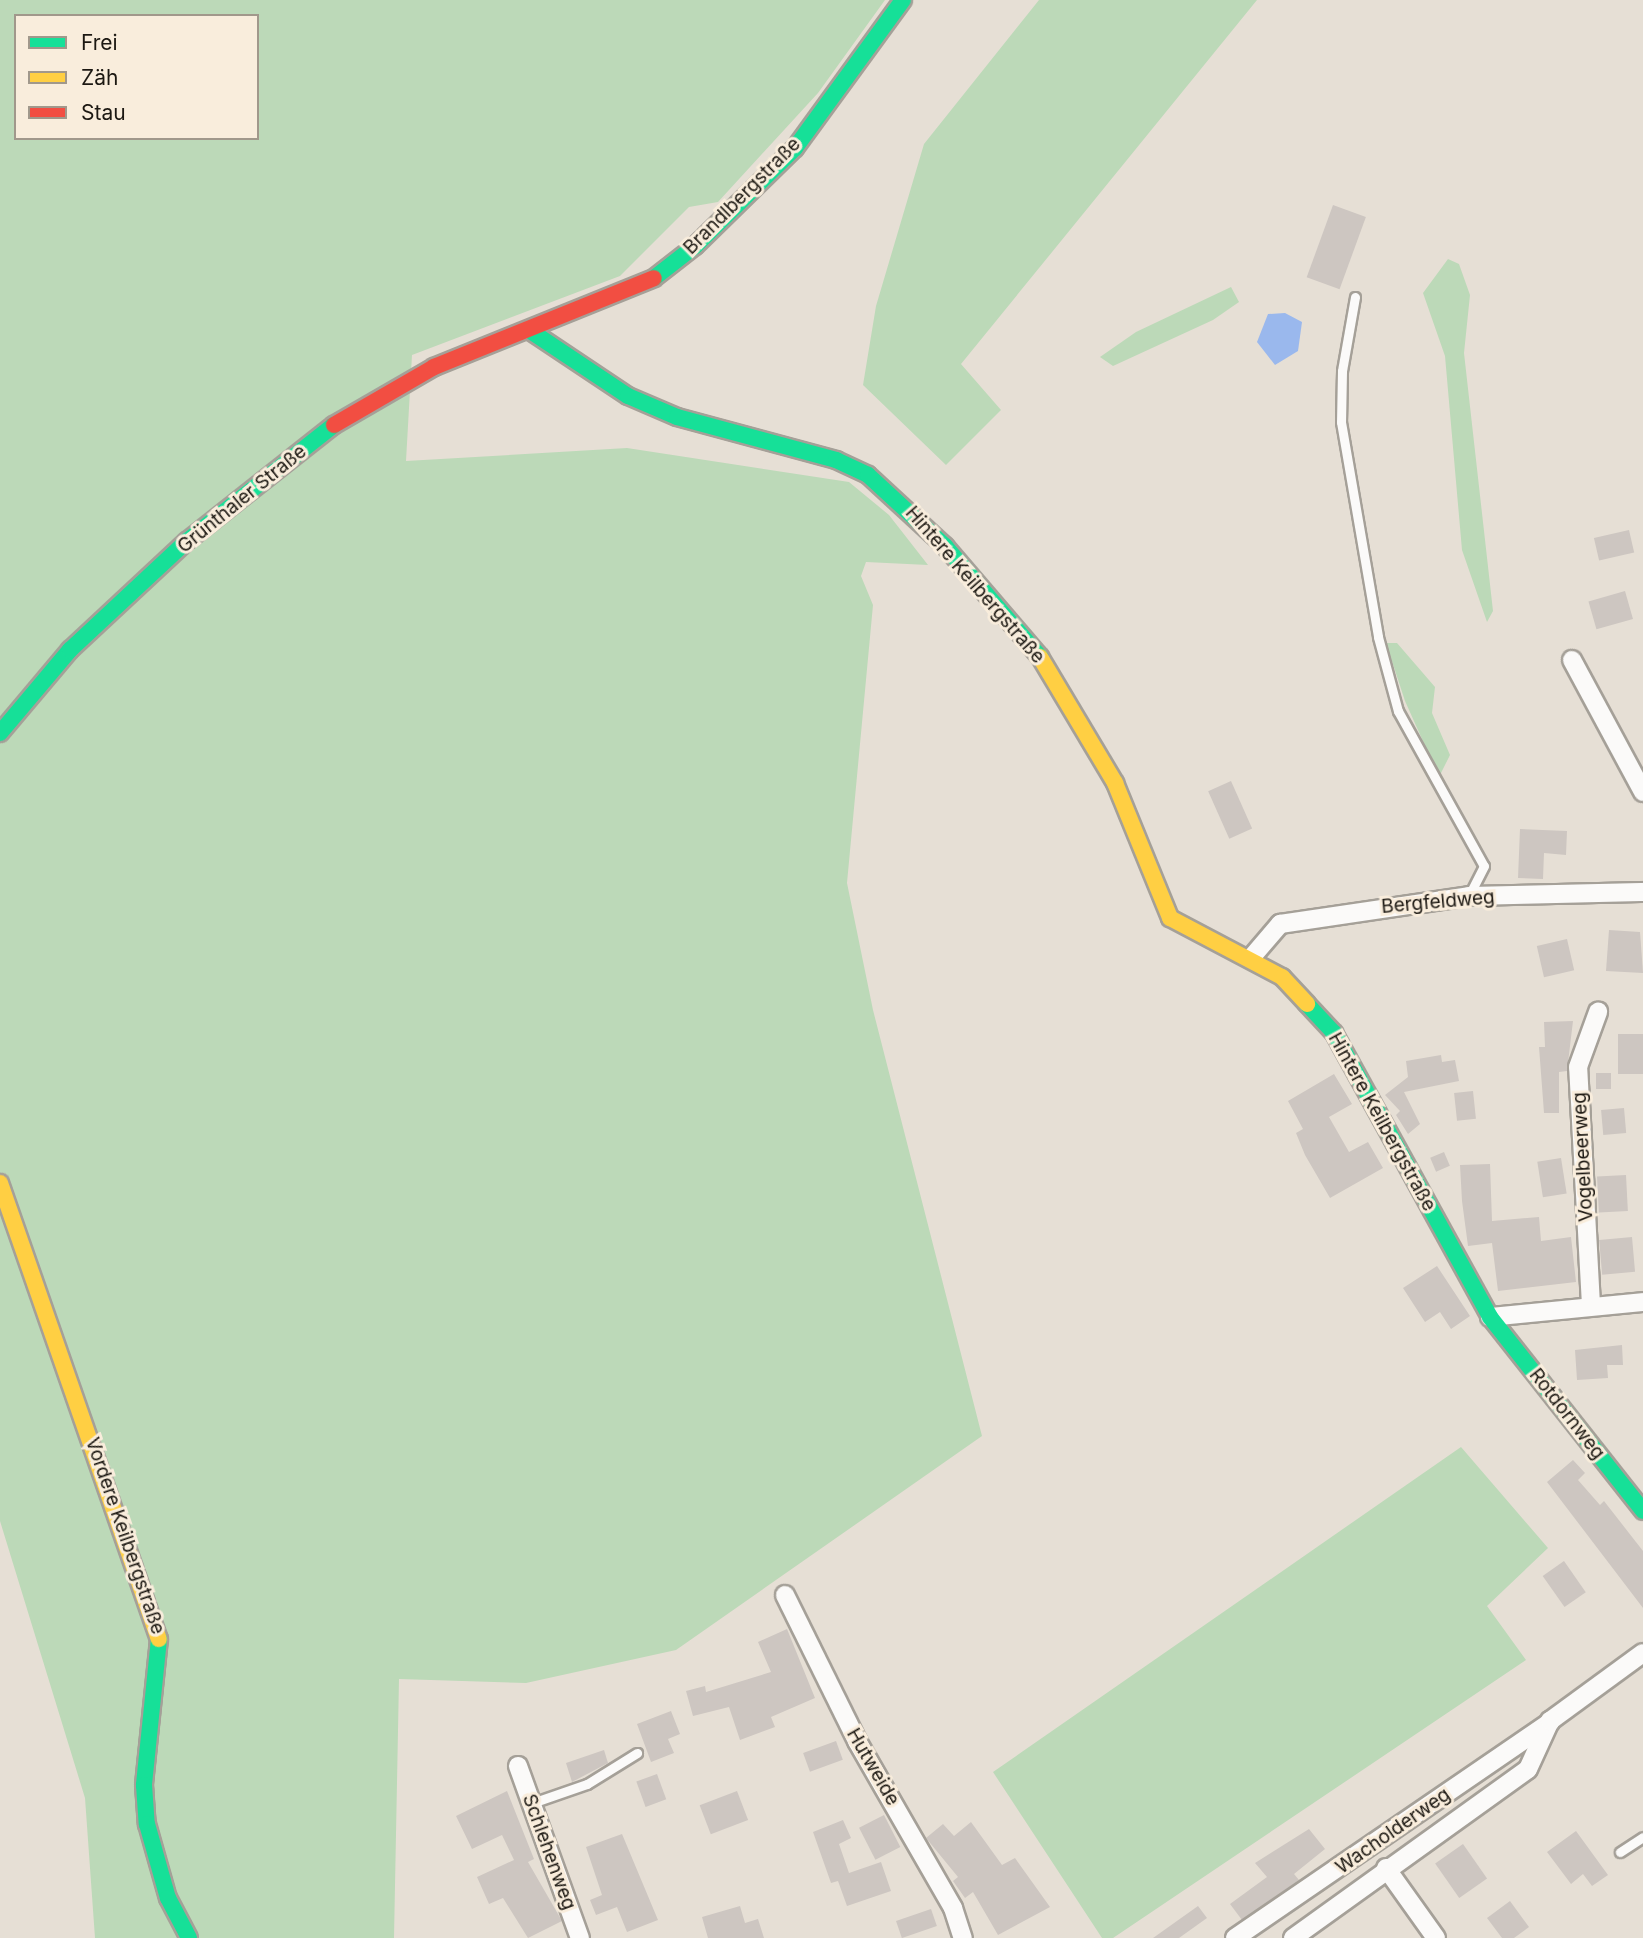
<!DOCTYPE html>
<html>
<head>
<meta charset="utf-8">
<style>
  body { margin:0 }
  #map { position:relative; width:1643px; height:1938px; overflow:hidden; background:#e6dfd5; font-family:Inter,sans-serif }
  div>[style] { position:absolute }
  .green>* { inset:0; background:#bcd9b8 }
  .water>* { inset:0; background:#9ab8ed }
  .building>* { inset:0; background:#cdc6c1; transform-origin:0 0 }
  .roads { filter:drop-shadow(2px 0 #a5a098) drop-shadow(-2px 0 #a5a098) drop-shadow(0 2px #a5a098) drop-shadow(0 -2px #a5a098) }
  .lane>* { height:9px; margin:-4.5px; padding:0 4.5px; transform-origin:4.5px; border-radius:4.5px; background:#fbfaf9 }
  .street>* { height:18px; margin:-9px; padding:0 9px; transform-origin:9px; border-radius:9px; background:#fbfaf9 }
  .fast>* { height:16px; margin:-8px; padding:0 8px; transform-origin:8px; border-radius:8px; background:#16e098 }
  .slow>* { height:16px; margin:-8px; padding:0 8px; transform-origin:8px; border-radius:8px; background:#ffcf43 }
  .jam>* { height:16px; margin:-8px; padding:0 8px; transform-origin:8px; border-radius:8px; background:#f24e42 }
  span { translate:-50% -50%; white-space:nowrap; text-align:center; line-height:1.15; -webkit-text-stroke:6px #f9eddc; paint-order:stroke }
  .street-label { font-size:19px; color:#1c1812 }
  .legend { position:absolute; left:14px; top:14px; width:245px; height:126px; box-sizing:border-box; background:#f9eddc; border:2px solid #a1988b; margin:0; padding:9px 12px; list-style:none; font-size:21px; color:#1c1812 }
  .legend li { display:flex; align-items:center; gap:14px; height:35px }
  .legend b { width:35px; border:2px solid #a1988b }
</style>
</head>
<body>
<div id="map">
  <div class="green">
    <div style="clip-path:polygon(evenodd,0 0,885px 0,818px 93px,718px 202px,689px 207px,620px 276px,412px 355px,406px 461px,627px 448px,849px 482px,889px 515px,928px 565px,866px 562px,861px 576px,873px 605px,847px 883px,873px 1010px,982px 1436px,676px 1650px,526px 1683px,399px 1679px,394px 1938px,95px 1938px,85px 1798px,0 1521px,0 0,16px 16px,257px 16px,257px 138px,16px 138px,16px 16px)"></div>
    <div style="clip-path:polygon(1039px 0,1257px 0,961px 364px,1001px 410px,946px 465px,863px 385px,876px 306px,924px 144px)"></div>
    <div style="clip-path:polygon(1448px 259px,1459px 264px,1470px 295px,1464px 353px,1493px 611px,1487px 622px,1462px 550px,1445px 356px,1423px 293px)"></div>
    <div style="clip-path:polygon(1231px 287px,1239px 302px,1213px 320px,1113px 366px,1100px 357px,1136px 332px)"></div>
    <div style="clip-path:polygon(1386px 643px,1397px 643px,1435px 687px,1432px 713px,1450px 755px,1439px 777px,1405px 701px)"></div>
    <div style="clip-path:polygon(1461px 1447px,1548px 1548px,1487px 1606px,1526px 1660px,1113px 1938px,1102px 1938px,993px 1772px)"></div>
  </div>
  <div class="water">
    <div style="clip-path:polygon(1285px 313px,1302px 322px,1298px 351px,1275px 365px,1257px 342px,1268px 314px)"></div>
  </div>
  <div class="building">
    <div style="left:1333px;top:205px;width:35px;height:77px;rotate:20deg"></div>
    <div style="left:1629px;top:530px;width:23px;height:36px;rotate:77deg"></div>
    <div style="left:1625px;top:591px;width:29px;height:38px;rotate:74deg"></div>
    <div style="left:1231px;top:781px;width:52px;height:25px;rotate:66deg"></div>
    <div style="clip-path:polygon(1520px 829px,1567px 831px,1566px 855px,1544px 853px,1543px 879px,1518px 878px)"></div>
    <div style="clip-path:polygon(1609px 930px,1640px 932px,1643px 973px,1606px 971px)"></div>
    <div style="left:1567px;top:939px;width:32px;height:31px;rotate:77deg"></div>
    <div style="clip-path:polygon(1573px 1021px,1567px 1071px,1559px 1072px,1559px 1113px,1544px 1113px,1539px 1047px,1545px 1047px,1544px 1022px)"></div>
    <div style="left:1643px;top:1034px;width:40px;height:25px;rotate:90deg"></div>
    <div style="clip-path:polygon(1441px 1055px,1442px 1062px,1455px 1060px,1459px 1081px,1404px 1092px,1420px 1124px,1408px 1134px,1396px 1115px,1400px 1111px,1385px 1095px,1408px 1077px,1406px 1061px)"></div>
    <div style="left:1596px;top:1073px;width:15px;height:16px"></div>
    <div style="clip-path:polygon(1334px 1074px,1352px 1104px,1329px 1117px,1349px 1152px,1368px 1142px,1383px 1168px,1330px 1198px,1305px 1155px,1296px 1133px,1303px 1129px,1288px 1101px)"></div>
    <div style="left:1473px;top:1091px;width:28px;height:19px;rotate:84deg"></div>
    <div style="left:1624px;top:1108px;width:25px;height:23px;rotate:85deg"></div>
    <div style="left:1444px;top:1152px;width:15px;height:15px;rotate:67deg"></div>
    <div style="left:1561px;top:1158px;width:36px;height:24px;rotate:81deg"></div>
    <div style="clip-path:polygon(1490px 1164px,1492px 1221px,1539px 1217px,1541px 1241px,1571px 1237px,1576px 1282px,1498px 1291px,1492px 1243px,1468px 1246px,1462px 1201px,1460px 1165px)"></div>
    <div style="left:1626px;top:1175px;width:36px;height:29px;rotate:87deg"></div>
    <div style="left:1632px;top:1237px;width:35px;height:33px;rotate:85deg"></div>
    <div style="clip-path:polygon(1437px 1266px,1470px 1316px,1451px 1329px,1440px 1312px,1425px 1322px,1403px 1288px)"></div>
    <div style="clip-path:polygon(1622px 1345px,1623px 1365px,1607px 1365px,1608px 1378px,1577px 1380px,1575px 1350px)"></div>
    <div style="clip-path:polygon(1573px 1460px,1585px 1473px,1578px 1480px,1600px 1505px,1604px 1501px,1643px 1551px,1643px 1608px,1547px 1482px)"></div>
    <div style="left:1564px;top:1561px;width:38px;height:26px;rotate:55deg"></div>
    <div style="clip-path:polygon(787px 1629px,815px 1698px,771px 1717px,775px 1727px,740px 1740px,729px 1707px,693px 1716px,686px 1691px,705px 1686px,706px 1692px,771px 1672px,758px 1642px)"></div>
    <div style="clip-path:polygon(671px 1711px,680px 1734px,668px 1739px,674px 1753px,651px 1762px,637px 1724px)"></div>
    <div style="left:836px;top:1741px;width:20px;height:35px;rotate:70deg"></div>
    <div style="clip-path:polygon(604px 1750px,608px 1763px,572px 1782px,566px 1763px)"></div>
    <div style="left:657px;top:1774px;width:27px;height:22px;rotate:70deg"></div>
    <div style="clip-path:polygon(507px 1791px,534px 1859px,528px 1862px,562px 1921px,528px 1938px,503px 1898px,489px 1904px,477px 1877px,514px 1860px,502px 1835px,472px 1849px,456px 1816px)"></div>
    <div style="left:737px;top:1791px;width:31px;height:40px;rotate:69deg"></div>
    <div style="left:884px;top:1815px;width:36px;height:28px;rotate:63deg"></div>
    <div style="clip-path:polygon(843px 1820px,851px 1838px,839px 1844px,849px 1873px,881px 1862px,891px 1891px,847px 1906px,838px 1881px,831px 1883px,813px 1832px)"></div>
    <div style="clip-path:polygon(971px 1822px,1002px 1865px,1015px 1858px,1050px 1907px,998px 1935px,973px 1892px,965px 1898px,953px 1881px,958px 1877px,926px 1838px,943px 1824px,954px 1836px)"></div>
    <div style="clip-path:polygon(1309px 1829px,1325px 1849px,1294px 1874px,1299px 1880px,1242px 1920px,1230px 1904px,1267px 1877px,1255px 1863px)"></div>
    <div style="clip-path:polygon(1576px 1831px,1608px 1875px,1592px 1886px,1583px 1874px,1571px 1884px,1547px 1852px)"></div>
    <div style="clip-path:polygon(622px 1834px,658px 1920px,627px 1932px,617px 1907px,596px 1915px,590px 1900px,602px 1895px,586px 1847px)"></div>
    <div style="left:1463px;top:1844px;width:42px;height:34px;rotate:55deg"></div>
    <div style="clip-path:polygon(1510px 1901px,1529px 1927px,1514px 1938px,1502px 1938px,1487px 1918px)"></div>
    <div style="clip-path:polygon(740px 1906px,745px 1923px,758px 1919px,764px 1938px,708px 1938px,702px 1917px)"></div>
    <div style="clip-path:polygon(1198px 1906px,1207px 1918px,1179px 1938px,1153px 1938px)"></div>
    <div style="left:931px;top:1909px;width:18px;height:37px;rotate:71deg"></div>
  </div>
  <div class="roads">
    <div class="lane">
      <div style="left:1355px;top:297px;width:75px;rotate:100deg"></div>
      <div style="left:1342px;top:371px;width:51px;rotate:91.1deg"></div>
      <div style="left:1341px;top:422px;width:218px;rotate:80.2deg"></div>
      <div style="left:1378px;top:637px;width:77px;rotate:74.9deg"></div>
      <div style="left:1398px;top:711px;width:177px;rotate:61deg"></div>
      <div style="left:1484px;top:866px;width:34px;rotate:117deg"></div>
      <div style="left:532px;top:1803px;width:58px;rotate:-19.1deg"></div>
      <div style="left:587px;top:1784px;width:59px;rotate:-31.8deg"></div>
      <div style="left:1620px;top:1852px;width:27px;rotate:-33deg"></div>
    </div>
    <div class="street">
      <div style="left:1572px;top:660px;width:150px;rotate:61.7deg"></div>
      <div style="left:1251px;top:958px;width:45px;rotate:-49.5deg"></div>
      <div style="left:1280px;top:924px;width:191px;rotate:-8.4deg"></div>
      <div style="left:1469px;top:896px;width:174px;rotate:-1.3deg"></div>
      <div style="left:1591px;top:1305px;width:238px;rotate:-93.1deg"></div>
      <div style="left:1578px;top:1067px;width:59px;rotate:-70deg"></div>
      <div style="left:1490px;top:1317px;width:154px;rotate:-5.6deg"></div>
      <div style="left:785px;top:1595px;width:163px;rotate:63.7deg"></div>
      <div style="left:857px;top:1741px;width:193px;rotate:60.1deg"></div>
      <div style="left:953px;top:1908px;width:32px;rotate:72deg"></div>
      <div style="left:518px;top:1766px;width:183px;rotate:70.2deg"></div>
      <div style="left:1386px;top:1868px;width:86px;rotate:54.5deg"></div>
      <div style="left:1235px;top:1938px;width:382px;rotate:-34.4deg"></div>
      <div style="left:1293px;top:1938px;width:289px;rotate:-35.7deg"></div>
      <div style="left:1528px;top:1769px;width:53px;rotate:-65.4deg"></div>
      <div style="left:1550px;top:1721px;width:115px;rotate:-36.2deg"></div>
    </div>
    <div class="fast">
      <div style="left:654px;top:278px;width:52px;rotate:-38deg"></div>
      <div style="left:695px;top:246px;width:140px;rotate:-44.4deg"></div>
      <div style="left:795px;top:148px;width:183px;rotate:-53.9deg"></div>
      <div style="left:532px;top:332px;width:115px;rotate:33.7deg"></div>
      <div style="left:628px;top:396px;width:53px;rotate:23.2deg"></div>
      <div style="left:677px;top:417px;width:165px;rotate:15.1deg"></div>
      <div style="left:836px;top:460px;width:35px;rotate:25deg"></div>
      <div style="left:868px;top:475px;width:105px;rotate:42.7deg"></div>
      <div style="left:945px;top:546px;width:146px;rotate:49.4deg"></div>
      <div style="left:0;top:733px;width:109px;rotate:-49.9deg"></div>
      <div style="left:70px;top:650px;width:160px;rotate:-43deg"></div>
      <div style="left:187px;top:541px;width:187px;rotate:-38.3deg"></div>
      <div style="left:1307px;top:1004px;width:40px;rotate:47deg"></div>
      <div style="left:1334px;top:1033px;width:324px;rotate:61.2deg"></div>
      <div style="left:1490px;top:1317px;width:247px;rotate:51.7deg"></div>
      <div style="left:159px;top:1639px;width:147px;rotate:95.9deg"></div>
      <div style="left:144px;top:1785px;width:39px;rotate:86deg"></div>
      <div style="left:147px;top:1824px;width:77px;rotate:74.2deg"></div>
      <div style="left:168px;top:1898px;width:45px;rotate:62.3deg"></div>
    </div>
    <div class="slow">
      <div style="left:1040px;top:657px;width:147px;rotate:59.2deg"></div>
      <div style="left:1115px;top:783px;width:146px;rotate:67.8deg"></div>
      <div style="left:1170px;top:918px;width:127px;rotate:27.8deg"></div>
      <div style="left:1282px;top:977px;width:37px;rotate:47deg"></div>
      <div style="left:0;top:1183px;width:483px;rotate:70.8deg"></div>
    </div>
    <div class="jam">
      <div style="left:334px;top:425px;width:116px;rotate:-30.1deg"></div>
      <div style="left:434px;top:367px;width:237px;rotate:-22deg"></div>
    </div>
  </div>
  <div class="street-label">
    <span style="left:742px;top:196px;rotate:-45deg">Brandlbergstraße</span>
    <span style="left:242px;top:499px;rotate:-39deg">Grünthaler Straße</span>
    <span style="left:975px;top:585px;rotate:49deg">Hintere Keilbergstraße</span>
    <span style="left:1438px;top:902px;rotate:-5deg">Bergfeldweg</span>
    <span style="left:1382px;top:1122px;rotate:61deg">Hintere Keilbergstraße</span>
    <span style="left:1583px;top:1157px;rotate:-93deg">Vogelbeerweg</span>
    <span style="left:1567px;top:1414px;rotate:52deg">Rotdornweg</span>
    <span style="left:125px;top:1536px;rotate:71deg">Vordere Keilbergstraße</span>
    <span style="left:873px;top:1767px;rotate:60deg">Hutweide</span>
    <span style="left:1393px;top:1831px;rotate:-35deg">Wacholderweg</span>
    <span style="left:549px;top:1852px;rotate:70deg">Schlehenweg</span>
  </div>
  <ul class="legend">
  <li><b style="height:9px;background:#16e098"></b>Frei</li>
  <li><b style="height:9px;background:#ffcf43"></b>Zäh</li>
  <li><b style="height:9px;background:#f24e42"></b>Stau</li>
  </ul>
</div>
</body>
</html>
